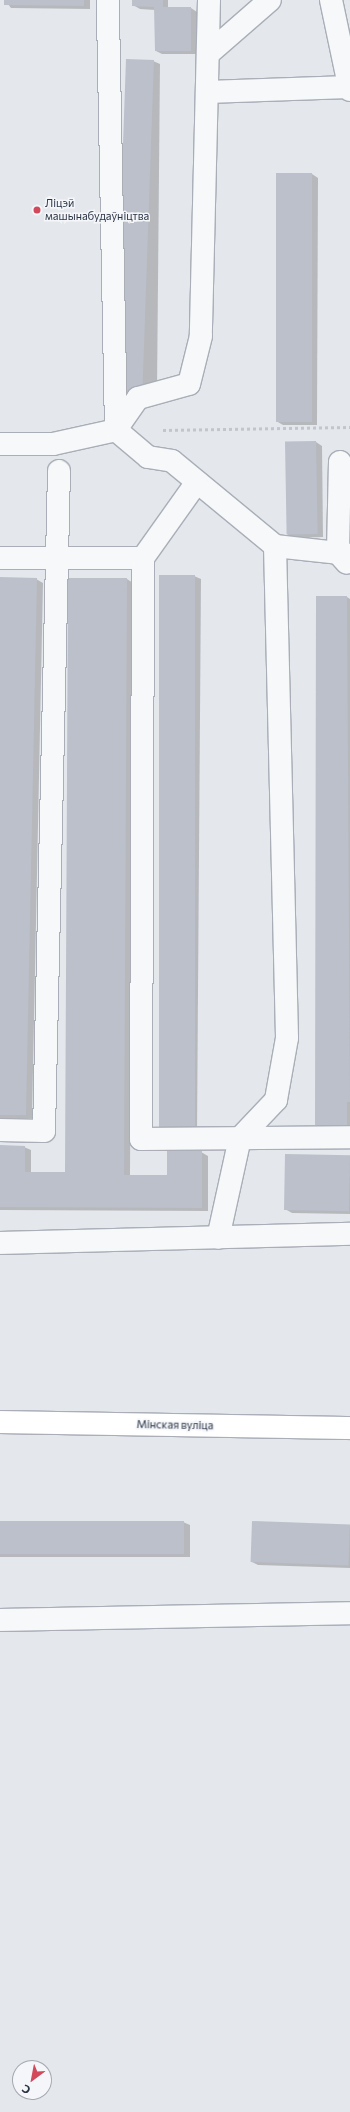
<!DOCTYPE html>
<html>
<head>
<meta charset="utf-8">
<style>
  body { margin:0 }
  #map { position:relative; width:350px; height:2112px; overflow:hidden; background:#e4e7ec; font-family:Commissioner,sans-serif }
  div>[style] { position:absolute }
  .shadow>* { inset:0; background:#0003 }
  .building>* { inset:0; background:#bbc0ca; transform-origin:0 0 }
  .path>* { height:2.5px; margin-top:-1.25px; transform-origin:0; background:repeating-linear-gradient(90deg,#c2c5cb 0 3px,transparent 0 6px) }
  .roads { filter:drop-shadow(1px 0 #a9aeb7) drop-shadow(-1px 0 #a9aeb7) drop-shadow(0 1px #a9aeb7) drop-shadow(0 -1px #a9aeb7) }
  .minor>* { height:22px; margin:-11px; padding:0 11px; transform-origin:11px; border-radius:11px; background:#f7f8fa }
  .major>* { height:22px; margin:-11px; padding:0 11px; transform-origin:11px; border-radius:11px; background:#fff }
  .dots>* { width:11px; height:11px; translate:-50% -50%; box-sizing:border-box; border:2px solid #f4f6f9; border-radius:50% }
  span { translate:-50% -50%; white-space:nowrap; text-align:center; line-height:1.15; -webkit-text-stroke:3px #f4f6f9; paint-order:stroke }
  .poi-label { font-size:11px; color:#2b3445 }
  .left { translate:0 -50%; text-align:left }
  .street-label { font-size:11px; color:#2b3445 }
  .north { position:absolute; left:12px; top:2060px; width:40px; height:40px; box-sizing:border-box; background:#f4f6f9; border:1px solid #a4a8b1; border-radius:50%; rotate:212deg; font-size:11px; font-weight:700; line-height:16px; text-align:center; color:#2b3445 }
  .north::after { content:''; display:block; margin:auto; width:14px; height:18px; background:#d1495b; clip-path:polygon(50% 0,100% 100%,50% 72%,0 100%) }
</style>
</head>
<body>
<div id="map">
  <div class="shadow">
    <div style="clip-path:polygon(5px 0,90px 0,90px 9px,11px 8px)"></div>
    <div style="clip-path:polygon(133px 0,168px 0,168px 8px,191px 8px,197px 12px,197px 54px,162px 54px,156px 51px,155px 10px,140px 9px,133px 5px)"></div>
    <div style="clip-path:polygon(153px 61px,160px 64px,157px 392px,131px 393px,124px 390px)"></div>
    <div style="clip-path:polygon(312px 174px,318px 178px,317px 425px,283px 425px,276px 421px)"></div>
    <div style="clip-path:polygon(316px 442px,322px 446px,323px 537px,293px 538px,287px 534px)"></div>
    <div style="clip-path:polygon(194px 576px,201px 579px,197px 1133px,163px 1132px)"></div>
    <div style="clip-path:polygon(0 578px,36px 579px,43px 583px,32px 1118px,0 1118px)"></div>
    <div style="clip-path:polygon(127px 579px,133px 583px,130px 1176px,168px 1176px,201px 1152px,208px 1156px,208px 1211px,0 1210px,0 1146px,24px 1147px,31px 1150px,31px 1173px,66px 1173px)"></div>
    <div style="clip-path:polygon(347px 597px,350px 599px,350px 1129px,322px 1128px,316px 1125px)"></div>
    <div style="clip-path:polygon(350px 1156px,350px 1214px,292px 1213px,285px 1209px)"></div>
    <div style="clip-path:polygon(0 1522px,183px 1522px,190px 1525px,190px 1557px,0 1557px)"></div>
    <div style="clip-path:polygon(350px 1525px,350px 1568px,258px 1565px,252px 1562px)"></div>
  </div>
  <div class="building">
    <div style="clip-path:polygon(4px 0,84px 0,84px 6px,4px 5px)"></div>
    <div style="clip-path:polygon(132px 0,163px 0,163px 7px,157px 7px,191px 7px,191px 51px,155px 51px,154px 7px,132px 6px)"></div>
    <div style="left:126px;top:59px;width:28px;height:331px;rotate:2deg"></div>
    <div style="left:276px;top:173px;width:36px;height:249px"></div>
    <div style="left:316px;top:441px;width:93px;height:31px;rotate:89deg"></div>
    <div style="left:159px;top:575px;width:36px;height:554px"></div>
    <div style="clip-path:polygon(0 577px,37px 578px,26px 1115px,0 1115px)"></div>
    <div style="clip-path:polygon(68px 578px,127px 578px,124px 1175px,167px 1175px,167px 1150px,202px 1151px,202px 1208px,0 1207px,0 1145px,25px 1146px,25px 1172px,65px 1172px)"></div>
    <div style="clip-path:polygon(316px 596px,347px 596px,350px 1102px,347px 1102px,347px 1126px,315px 1125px)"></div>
    <div style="left:285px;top:1154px;width:65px;height:56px;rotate:1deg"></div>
    <div style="left:0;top:1521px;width:184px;height:33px"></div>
    <div style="left:252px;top:1521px;width:98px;height:41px;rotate:2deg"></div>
  </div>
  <div class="path">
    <div style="left:163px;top:430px;width:187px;rotate:-0.9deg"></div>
  </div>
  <div class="roads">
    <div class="minor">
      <div style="left:209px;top:0;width:336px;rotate:91.4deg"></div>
      <div style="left:201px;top:336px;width:49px;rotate:104deg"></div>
      <div style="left:189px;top:384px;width:53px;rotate:164.6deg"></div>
      <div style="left:138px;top:398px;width:39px;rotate:125deg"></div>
      <div style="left:116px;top:430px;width:42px;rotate:40.2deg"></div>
      <div style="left:148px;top:457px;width:24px;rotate:9deg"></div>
      <div style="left:172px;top:461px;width:134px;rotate:39.5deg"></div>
      <div style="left:275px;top:546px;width:492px;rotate:88.6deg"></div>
      <div style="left:287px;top:1038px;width:63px;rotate:100.1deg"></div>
      <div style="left:276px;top:1100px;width:52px;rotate:133.5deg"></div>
      <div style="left:240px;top:1138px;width:102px;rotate:102.4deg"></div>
      <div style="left:331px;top:0;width:92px;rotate:78.1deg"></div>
      <div style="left:208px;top:54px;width:82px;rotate:-41.1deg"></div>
      <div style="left:207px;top:92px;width:142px;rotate:-2deg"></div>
      <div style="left:0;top:444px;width:53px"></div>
      <div style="left:53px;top:444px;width:65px;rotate:-12.5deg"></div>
      <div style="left:116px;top:430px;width:430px;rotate:-91.1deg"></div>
      <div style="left:340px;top:462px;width:91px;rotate:91.3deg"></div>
      <div style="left:338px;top:553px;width:12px;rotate:9deg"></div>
      <div style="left:275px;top:546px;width:63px;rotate:6.3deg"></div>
      <div style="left:338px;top:553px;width:13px;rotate:48deg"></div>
      <div style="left:0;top:558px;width:143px"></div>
      <div style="left:143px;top:558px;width:581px;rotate:90.2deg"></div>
      <div style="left:141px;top:1139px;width:209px;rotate:-0.5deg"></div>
      <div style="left:143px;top:558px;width:93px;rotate:-54.6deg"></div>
      <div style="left:0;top:1130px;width:44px;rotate:1.3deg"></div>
      <div style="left:44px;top:1131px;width:660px;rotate:-88.7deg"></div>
      <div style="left:0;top:1243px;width:350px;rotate:-1.5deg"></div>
      <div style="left:0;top:1620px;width:350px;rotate:-1.1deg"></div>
    </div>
    <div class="major">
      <div style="left:0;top:1422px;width:350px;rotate:1deg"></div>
    </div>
  </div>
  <div class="dots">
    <div style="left:37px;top:210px;background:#d1495b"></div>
  </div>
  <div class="poi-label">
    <span class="left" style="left:45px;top:210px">Ліцэй<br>машынабудаўніцтва</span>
  </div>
  <div class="street-label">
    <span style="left:175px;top:1425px;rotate:1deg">Мінская вуліца</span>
  </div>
  <div class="north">С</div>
</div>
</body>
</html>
